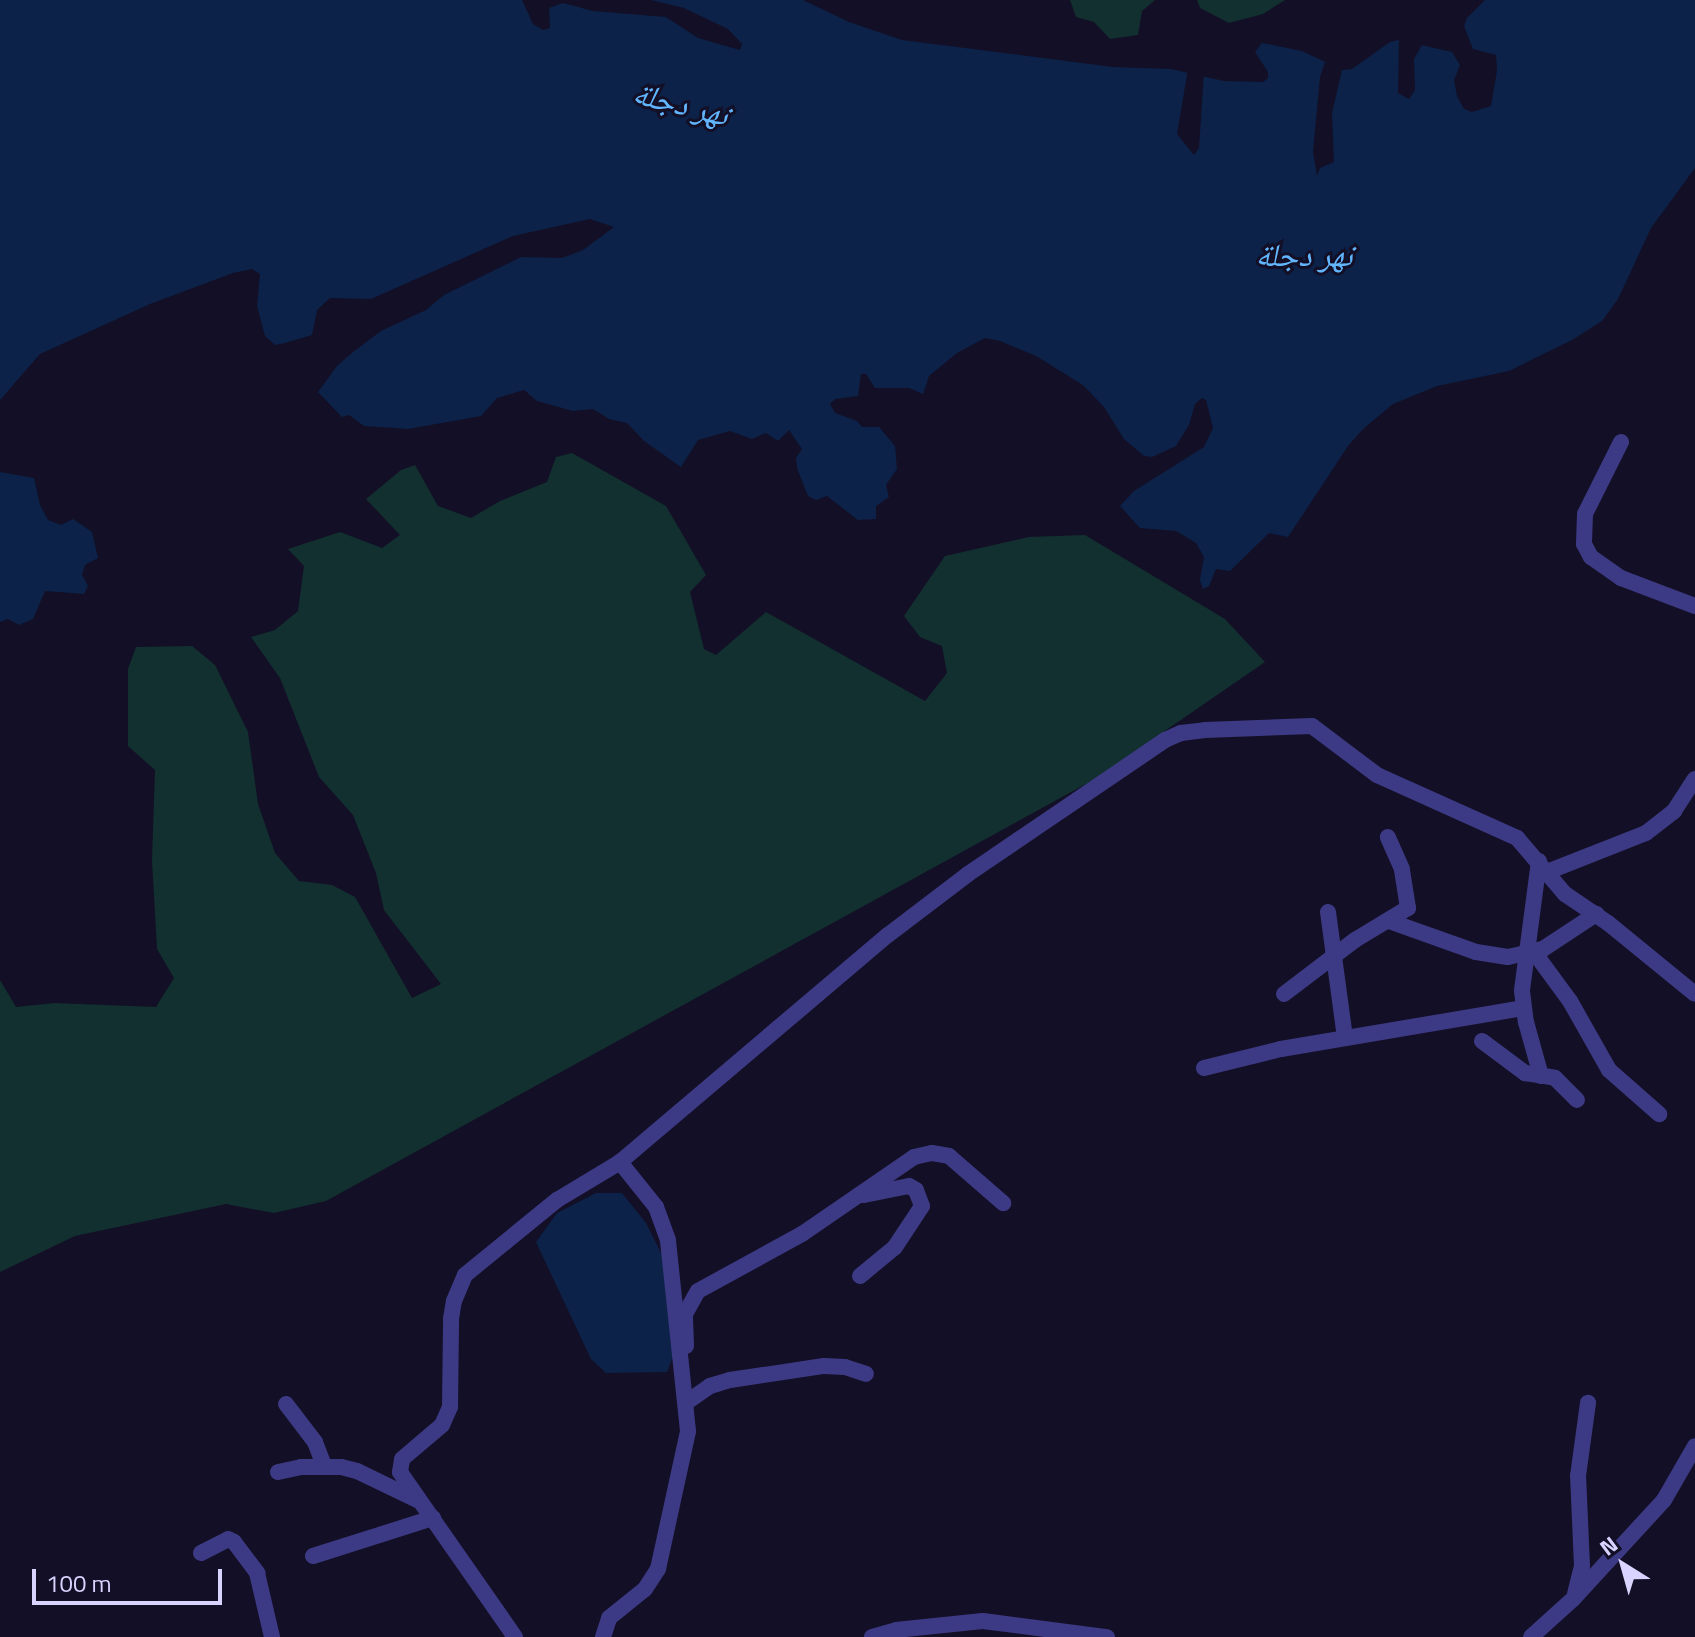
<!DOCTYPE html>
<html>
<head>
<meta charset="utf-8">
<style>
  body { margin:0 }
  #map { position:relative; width:1695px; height:1637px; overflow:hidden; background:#130f26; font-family:"Titillium Web","Noto Naskh Arabic",sans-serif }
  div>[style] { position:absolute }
  .green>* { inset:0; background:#12302f }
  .water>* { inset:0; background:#0c2248 }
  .pier>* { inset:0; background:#130f26 }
  .minor>* { height:16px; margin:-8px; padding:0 8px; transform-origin:8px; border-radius:8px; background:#3d3a85 }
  span { translate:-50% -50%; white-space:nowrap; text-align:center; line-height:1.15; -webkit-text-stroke:6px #130f26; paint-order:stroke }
  .water-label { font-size:32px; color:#62b6ff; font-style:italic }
  .north { position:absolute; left:1583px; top:1525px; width:80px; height:80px; -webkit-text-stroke:6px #130f26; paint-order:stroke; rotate:323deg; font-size:22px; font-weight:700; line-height:32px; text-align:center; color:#d9d4ff }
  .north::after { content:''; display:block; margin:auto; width:28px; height:36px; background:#d9d4ff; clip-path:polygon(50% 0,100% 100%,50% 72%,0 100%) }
  .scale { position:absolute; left:32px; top:1569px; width:190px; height:36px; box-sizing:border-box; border:4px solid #d9d4ff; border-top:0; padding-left:10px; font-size:24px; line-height:28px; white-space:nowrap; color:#d9d4ff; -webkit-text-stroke:6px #130f26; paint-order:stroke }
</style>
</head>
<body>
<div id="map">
  <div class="green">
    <div style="clip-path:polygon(1070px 0,1155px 0,1142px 11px,1138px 35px,1110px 39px,1094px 22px,1076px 17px)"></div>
    <div style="clip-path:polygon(1197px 0,1285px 0,1263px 14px,1229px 23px,1200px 8px)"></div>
    <div style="clip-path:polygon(572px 453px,666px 506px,706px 575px,690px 592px,704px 649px,716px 655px,766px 612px,925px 701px,947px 673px,942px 646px,920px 637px,904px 616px,945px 556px,1029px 537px,1085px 535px,1225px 619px,1265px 662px,1095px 779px,326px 1201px,274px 1213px,226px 1204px,75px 1236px,0 1272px,0 980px,16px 1007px,55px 1003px,156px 1007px,174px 978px,157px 949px,152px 861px,155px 770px,128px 746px,128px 669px,136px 647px,192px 646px,215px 665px,248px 732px,258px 804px,275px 853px,299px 881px,332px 885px,355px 897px,412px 998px,441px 984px,384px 910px,376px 873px,353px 815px,319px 777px,280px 678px,251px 637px,275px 630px,298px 611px,304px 566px,288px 549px,340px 532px,382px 548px,400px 535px,366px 499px,401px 470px,415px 465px,438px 506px,471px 518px,500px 501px,547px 482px,556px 457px)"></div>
  </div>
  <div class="water">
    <div style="clip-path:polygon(0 0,522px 0,533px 24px,543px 30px,550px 28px,549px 8px,563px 3px,593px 11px,666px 17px,698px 38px,740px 50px,742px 44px,728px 29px,684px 8px,651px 0,803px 0,849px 22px,902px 40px,1113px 67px,1171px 69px,1224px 81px,1263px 82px,1268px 78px,1268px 72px,1255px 52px,1262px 43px,1302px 51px,1342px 70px,1352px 69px,1390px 42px,1399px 40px,1452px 52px,1460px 65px,1454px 80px,1457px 96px,1464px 109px,1472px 112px,1491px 106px,1497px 70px,1496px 55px,1473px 49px,1464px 26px,1467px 18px,1485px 0,1695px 0,1695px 168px,1651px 228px,1618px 299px,1602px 321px,1572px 340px,1509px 371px,1437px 386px,1393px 404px,1363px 429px,1348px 446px,1288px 537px,1269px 533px,1230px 571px,1216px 569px,1209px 586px,1203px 589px,1200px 580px,1204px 557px,1196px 543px,1176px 531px,1140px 528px,1120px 506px,1134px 491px,1204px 447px,1213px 428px,1206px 400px,1202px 398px,1195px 404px,1189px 425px,1176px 446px,1152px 457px,1144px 456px,1124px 439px,1104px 407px,1083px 385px,1036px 356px,1000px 341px,985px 338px,957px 353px,929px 376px,923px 394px,909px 388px,875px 388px,866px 374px,861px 374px,858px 396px,835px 399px,830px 404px,835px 413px,857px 421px,862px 427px,879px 427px,895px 446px,897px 469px,886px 485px,889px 497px,876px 506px,876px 519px,858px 520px,827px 496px,816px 500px,808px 496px,797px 468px,796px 458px,802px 449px,789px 430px,778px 441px,766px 433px,752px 439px,730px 431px,698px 440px,681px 467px,644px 441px,627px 423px,609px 419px,593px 409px,573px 411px,537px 401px,524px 390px,497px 398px,481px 416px,408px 429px,364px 426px,349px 415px,342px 417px,318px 392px,337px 366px,353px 352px,381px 331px,426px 310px,444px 295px,521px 257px,562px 258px,583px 250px,614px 227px,590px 219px,513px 236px,371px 299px,330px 298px,317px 310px,312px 335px,285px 343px,275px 345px,265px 336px,257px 306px,260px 274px,252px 269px,233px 273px,150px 304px,40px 354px,0 400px)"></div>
    <div style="clip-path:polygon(0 472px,34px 478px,40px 505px,48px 520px,61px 525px,73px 519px,92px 532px,98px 558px,85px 565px,82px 575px,88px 586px,84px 594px,45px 591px,33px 619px,19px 625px,8px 619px,0 622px)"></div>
    <div style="clip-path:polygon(596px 1193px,622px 1193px,646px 1223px,666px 1263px,674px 1354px,667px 1372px,606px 1373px,591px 1359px,536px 1242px,557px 1213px)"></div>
  </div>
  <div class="pier">
    <div style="clip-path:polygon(1399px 40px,1422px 45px,1414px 59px,1415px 90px,1409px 99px,1398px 93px)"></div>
    <div style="clip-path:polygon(1325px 62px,1342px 70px,1332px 113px,1334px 162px,1320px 168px,1317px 176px,1313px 152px,1320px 77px)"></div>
    <div style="clip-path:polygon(1188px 69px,1204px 73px,1199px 148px,1194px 155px,1177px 134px)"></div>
  </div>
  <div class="minor">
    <div style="left:1621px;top:442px;width:80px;rotate:116.6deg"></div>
    <div style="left:1585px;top:514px;width:30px;rotate:92deg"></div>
    <div style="left:1584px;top:544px;width:15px;rotate:62deg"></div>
    <div style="left:1591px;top:557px;width:37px;rotate:35deg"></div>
    <div style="left:1621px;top:578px;width:79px;rotate:20.7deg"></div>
    <div style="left:1539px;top:861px;width:131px;rotate:97.5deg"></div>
    <div style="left:1522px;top:991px;width:31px;rotate:83deg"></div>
    <div style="left:1526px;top:1022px;width:56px;rotate:74.5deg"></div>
    <div style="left:1547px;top:872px;width:106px;rotate:-21.5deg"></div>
    <div style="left:1646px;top:833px;width:36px;rotate:-38deg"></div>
    <div style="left:1674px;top:811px;width:38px;rotate:-57deg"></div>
    <div style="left:1328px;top:912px;width:126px;rotate:82.3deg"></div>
    <div style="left:1389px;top:921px;width:92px;rotate:19.6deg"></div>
    <div style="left:1476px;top:952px;width:32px;rotate:9deg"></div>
    <div style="left:1508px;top:957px;width:36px;rotate:-13deg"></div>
    <div style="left:1543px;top:949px;width:64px;rotate:-33.4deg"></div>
    <div style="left:1534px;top:952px;width:61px;rotate:53.7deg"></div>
    <div style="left:1570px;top:1001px;width:79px;rotate:60.5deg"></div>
    <div style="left:1609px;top:1070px;width:67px;rotate:41.3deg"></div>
    <div style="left:1284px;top:994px;width:89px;rotate:-37.3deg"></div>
    <div style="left:1355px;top:940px;width:62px;rotate:-31.1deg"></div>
    <div style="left:1408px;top:908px;width:39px;rotate:-99deg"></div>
    <div style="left:1402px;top:869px;width:35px;rotate:-114deg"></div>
    <div style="left:1482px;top:1041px;width:54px;rotate:36.7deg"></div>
    <div style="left:1525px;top:1073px;width:30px;rotate:9deg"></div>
    <div style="left:1555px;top:1078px;width:31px;rotate:45deg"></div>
    <div style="left:1204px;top:1068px;width:79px;rotate:-13.9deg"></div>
    <div style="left:1281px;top:1049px;width:245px;rotate:-9.6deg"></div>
    <div style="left:860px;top:1276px;width:45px;rotate:-39.6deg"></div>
    <div style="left:895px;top:1247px;width:49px;rotate:-56.6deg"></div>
    <div style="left:922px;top:1206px;width:17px;rotate:-111deg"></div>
    <div style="left:916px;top:1190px;width:8px;rotate:-150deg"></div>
    <div style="left:909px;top:1186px;width:47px;rotate:168.9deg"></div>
    <div style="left:686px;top:1346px;width:32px;rotate:-92deg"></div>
    <div style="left:685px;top:1314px;width:26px;rotate:-61deg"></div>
    <div style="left:698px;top:1291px;width:119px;rotate:-28.7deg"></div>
    <div style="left:802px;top:1234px;width:136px;rotate:-34.5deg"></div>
    <div style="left:914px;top:1157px;width:18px;rotate:-13deg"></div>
    <div style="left:932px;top:1153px;width:17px;rotate:10deg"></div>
    <div style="left:949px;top:1156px;width:72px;rotate:41deg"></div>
    <div style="left:687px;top:1402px;width:28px;rotate:-35deg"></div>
    <div style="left:710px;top:1386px;width:21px;rotate:-17deg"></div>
    <div style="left:730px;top:1380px;width:95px;rotate:-8.5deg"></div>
    <div style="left:824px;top:1366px;width:21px;rotate:3deg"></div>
    <div style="left:845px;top:1367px;width:22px;rotate:18deg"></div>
    <div style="left:286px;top:1404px;width:48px;rotate:52.7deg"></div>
    <div style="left:315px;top:1442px;width:26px;rotate:69deg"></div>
    <div style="left:278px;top:1472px;width:24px;rotate:-12deg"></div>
    <div style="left:301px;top:1467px;width:40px"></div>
    <div style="left:341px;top:1467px;width:16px;rotate:14deg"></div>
    <div style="left:357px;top:1471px;width:67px;rotate:25.8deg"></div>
    <div style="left:201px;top:1553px;width:30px;rotate:-27deg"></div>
    <div style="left:228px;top:1539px;width:7px;rotate:27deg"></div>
    <div style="left:234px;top:1542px;width:39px;rotate:53deg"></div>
    <div style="left:257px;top:1573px;width:66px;rotate:76.8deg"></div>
    <div style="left:313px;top:1556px;width:126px;rotate:-17.6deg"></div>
    <div style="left:1575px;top:1594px;width:29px;rotate:-76deg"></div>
    <div style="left:1582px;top:1566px;width:90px;rotate:-92.5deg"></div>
    <div style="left:1578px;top:1476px;width:74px;rotate:-82.2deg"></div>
    <div style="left:515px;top:1637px;width:201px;rotate:-124.9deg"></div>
    <div style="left:400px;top:1472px;width:13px;rotate:-81deg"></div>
    <div style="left:402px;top:1459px;width:52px;rotate:-40.4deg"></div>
    <div style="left:442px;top:1425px;width:20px;rotate:-66deg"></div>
    <div style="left:450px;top:1407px;width:88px;rotate:-89.3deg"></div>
    <div style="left:451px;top:1319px;width:18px;rotate:-81deg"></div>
    <div style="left:454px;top:1301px;width:28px;rotate:-67deg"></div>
    <div style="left:465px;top:1275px;width:119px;rotate:-39.2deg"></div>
    <div style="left:557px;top:1200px;width:74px;rotate:-31.1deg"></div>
    <div style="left:620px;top:1162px;width:351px;rotate:-40.3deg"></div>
    <div style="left:888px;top:935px;width:101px;rotate:-37.3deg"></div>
    <div style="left:968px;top:874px;width:238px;rotate:-34.2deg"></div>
    <div style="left:1165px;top:740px;width:17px;rotate:-24deg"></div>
    <div style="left:1181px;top:733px;width:24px;rotate:-7deg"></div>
    <div style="left:1205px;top:730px;width:107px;rotate:-2.1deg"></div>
    <div style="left:1312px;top:726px;width:81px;rotate:37deg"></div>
    <div style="left:1377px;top:775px;width:154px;rotate:24.2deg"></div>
    <div style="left:1517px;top:838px;width:74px;rotate:49.4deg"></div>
    <div style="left:1565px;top:894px;width:52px;rotate:34deg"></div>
    <div style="left:1608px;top:923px;width:112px;rotate:39.2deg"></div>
    <div style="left:603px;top:1637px;width:20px;rotate:-72deg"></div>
    <div style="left:609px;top:1618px;width:46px;rotate:-38.9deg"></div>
    <div style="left:645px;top:1589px;width:24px;rotate:-57deg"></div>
    <div style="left:658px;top:1569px;width:141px;rotate:-77.7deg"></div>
    <div style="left:688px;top:1431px;width:192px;rotate:-96deg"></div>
    <div style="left:668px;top:1240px;width:35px;rotate:-110deg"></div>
    <div style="left:656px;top:1207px;width:58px;rotate:-128.7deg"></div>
    <div style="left:872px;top:1637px;width:25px;rotate:-16deg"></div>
    <div style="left:896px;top:1630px;width:87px;rotate:-5.9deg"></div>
    <div style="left:983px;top:1621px;width:125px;rotate:7.4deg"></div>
    <div style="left:1531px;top:1637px;width:57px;rotate:-42.1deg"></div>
    <div style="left:1573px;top:1599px;width:134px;rotate:-47.4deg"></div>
    <div style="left:1664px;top:1500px;width:62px;rotate:-60.1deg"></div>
  </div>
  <div class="water-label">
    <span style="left:681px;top:103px;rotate:14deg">نهر دجلة</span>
    <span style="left:1304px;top:254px">نهر دجلة</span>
  </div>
  <div class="north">N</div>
  <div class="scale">100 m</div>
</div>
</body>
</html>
